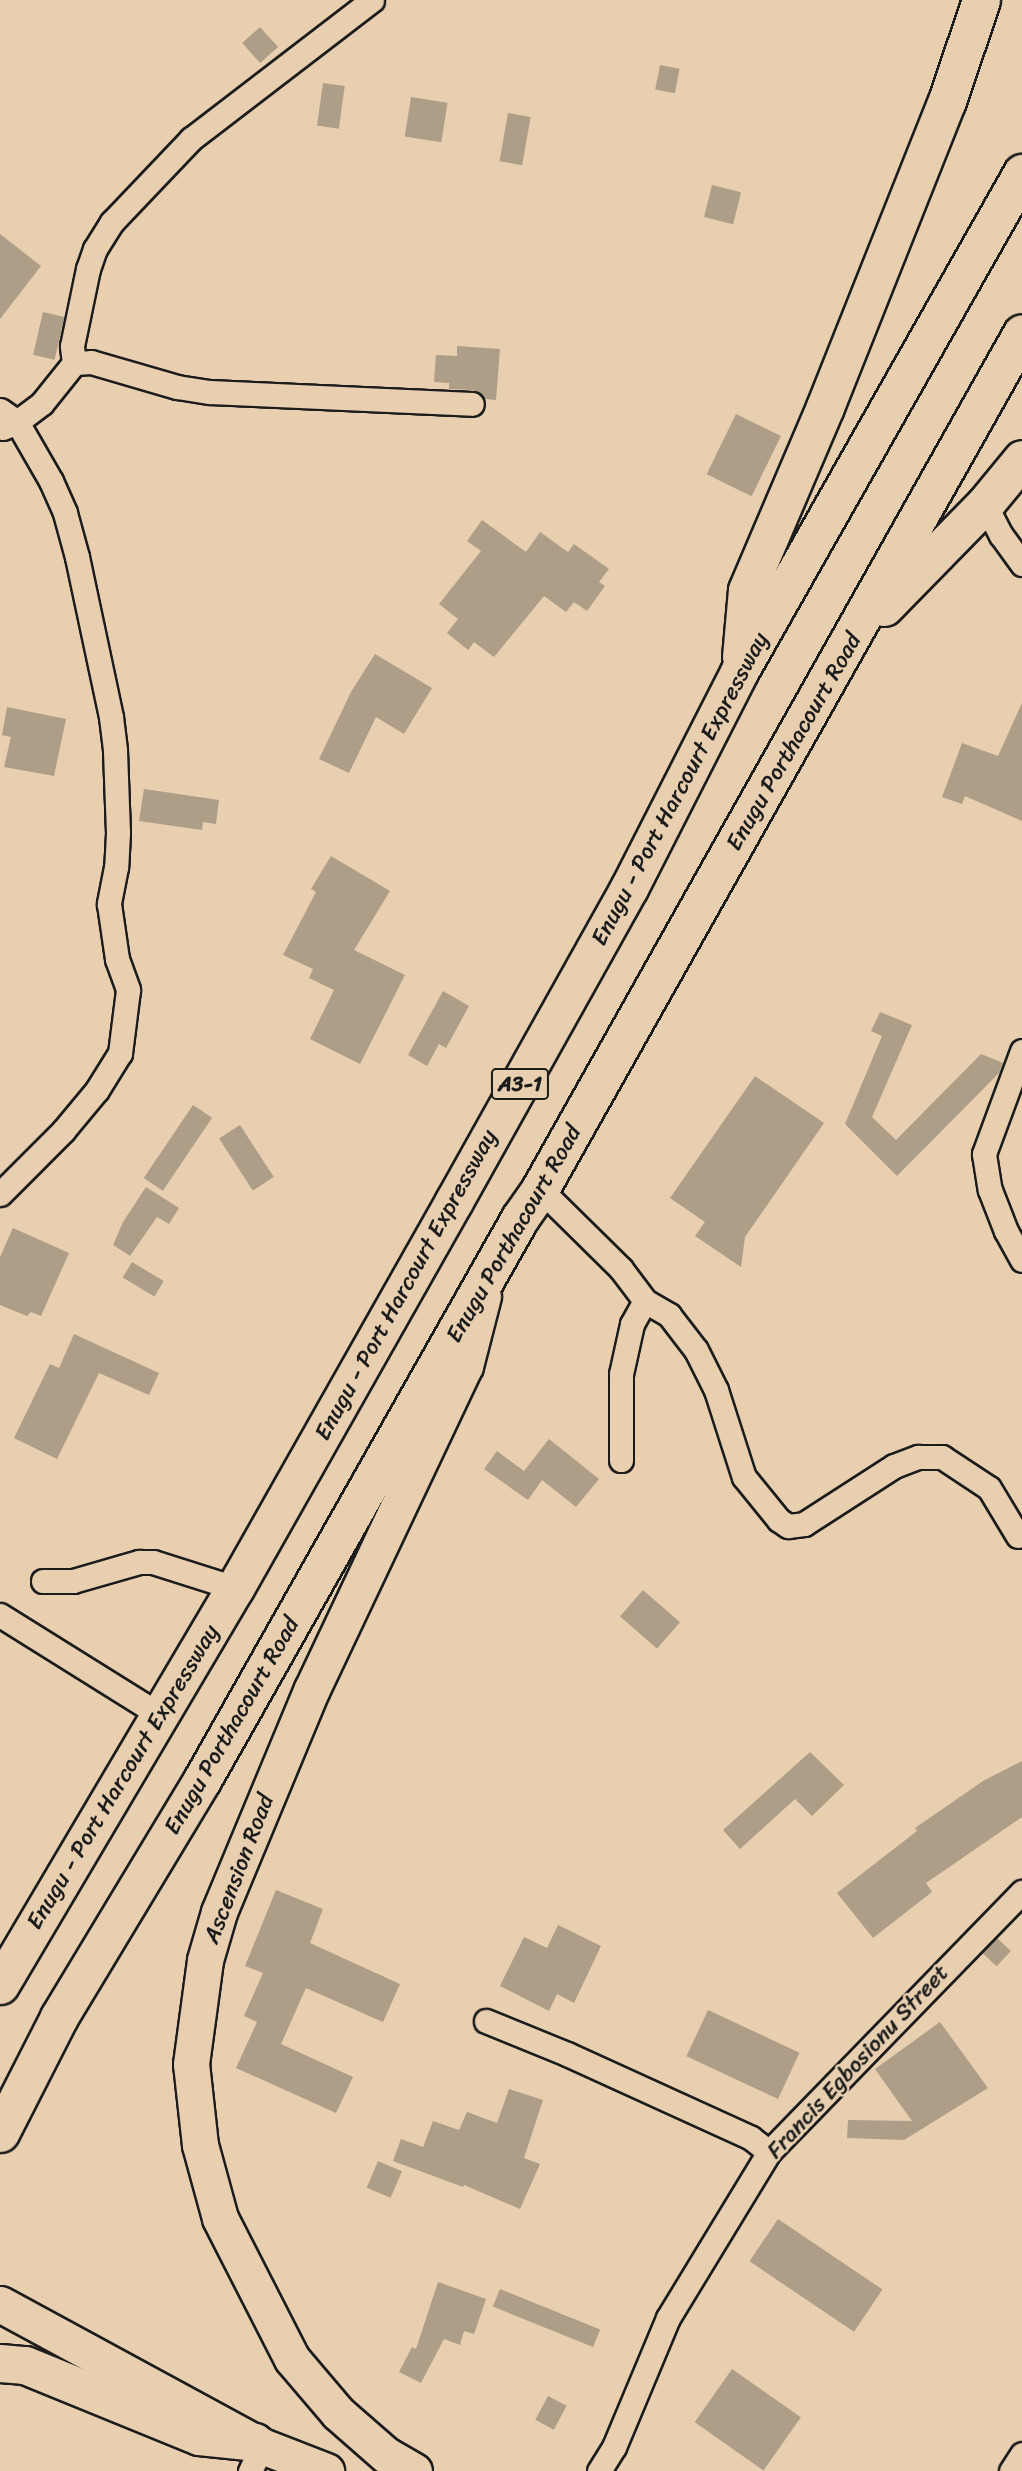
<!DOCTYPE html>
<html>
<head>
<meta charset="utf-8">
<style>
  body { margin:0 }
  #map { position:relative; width:1022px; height:2471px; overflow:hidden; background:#e7cfb0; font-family:Sriracha,sans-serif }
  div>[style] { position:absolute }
  .building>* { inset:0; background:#ae9d87; transform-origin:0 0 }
  .roads { filter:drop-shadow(2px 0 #1c1c1c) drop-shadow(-2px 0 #1c1c1c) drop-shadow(0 2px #1c1c1c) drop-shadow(0 -2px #1c1c1c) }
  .minor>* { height:23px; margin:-11.5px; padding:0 11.5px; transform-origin:11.5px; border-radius:11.5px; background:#e7cfb0 }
  .primary>* { height:35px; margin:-17.5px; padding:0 17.5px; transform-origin:17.5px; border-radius:17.5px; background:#e7cfb0 }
  .trunk>* { height:37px; margin:-18.5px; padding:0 18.5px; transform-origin:18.5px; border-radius:18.5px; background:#e7cfb0 }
  span { translate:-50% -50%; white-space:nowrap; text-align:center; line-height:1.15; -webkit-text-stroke:5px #e7cfb0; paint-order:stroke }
  .shield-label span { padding:2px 5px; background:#e7cfb0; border:2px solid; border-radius:5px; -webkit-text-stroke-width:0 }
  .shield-label { font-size:21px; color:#1c1c1c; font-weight:700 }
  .street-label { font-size:23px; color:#1c1c1c }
</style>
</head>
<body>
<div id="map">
  <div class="building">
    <div style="left:260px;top:27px;width:27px;height:24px;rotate:48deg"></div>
    <div style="left:660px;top:65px;width:20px;height:25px;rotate:11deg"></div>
    <div style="left:323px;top:83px;width:22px;height:43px;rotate:8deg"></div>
    <div style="left:411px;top:97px;width:37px;height:40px;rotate:9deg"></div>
    <div style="left:508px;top:113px;width:23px;height:49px;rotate:10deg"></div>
    <div style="left:712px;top:185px;width:30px;height:33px;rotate:14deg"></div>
    <div style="clip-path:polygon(0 234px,41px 266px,0 319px)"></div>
    <div style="left:43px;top:312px;width:22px;height:44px;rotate:13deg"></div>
    <div style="clip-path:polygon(457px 346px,500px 349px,496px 400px,485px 399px,473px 390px,449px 389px,449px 383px,434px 382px,436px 355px,457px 356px)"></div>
    <div style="left:736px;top:414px;width:50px;height:67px;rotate:26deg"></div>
    <div style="clip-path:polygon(482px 520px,526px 552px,540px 532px,568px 552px,574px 544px,609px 569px,599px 582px,605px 586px,587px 611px,574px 602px,566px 612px,544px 596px,494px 657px,474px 642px,468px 650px,447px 633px,458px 619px,439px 604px,481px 551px,467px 541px)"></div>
    <div style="clip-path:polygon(375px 654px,432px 688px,404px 734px,376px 717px,349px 773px,319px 759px,351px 692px)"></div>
    <div style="clip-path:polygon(1022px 703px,1022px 821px,965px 796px,962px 804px,942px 797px,962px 743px,998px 756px)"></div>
    <div style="clip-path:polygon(7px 707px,66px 719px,54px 776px,4px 767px,11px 737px,2px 735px)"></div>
    <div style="clip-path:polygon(144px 789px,219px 800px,216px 824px,203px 822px,202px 830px,139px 821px)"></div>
    <div style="clip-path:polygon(331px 856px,390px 891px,354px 950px,405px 975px,360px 1064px,310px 1039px,334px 990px,309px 978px,313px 969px,283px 955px,316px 892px,311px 889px)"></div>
    <div style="clip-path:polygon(443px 991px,469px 1006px,446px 1048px,439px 1044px,427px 1066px,408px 1055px)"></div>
    <div style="clip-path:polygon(880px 1012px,912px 1025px,872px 1117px,896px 1140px,981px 1054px,1003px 1063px,999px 1073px,897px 1176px,845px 1124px,882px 1036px,871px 1031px)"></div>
    <div style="clip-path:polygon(755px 1076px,824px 1123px,745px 1237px,741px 1267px,695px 1236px,705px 1222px,670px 1198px)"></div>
    <div style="left:193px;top:1105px;width:23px;height:88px;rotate:34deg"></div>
    <div style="left:240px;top:1125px;width:62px;height:25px;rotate:57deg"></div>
    <div style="clip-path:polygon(146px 1187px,179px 1208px,169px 1224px,157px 1217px,130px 1256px,113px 1245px,123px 1222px)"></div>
    <div style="clip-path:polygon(13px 1228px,69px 1253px,41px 1316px,31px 1312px,27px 1316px,0 1305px,0 1257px)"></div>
    <div style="left:132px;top:1262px;width:37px;height:18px;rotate:31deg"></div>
    <div style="clip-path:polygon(74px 1334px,159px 1373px,149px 1395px,99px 1373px,57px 1459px,14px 1438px,50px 1364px,59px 1368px)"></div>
    <div style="clip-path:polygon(549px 1439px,599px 1479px,576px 1507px,542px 1480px,528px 1500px,484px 1469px,497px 1451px,524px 1471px)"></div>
    <div style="left:643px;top:1590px;width:49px;height:35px;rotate:41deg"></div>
    <div style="clip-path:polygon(810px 1752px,844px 1785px,812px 1816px,795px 1799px,740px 1849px,723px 1830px)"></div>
    <div style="clip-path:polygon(1022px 1761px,1022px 1817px,926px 1883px,932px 1892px,873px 1938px,837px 1893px,917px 1831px,915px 1828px,983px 1781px)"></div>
    <div style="clip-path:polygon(276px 1890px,323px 1909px,310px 1943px,400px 1984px,383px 2022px,306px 1988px,281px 2044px,353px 2077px,336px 2113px,236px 2068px,257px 2022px,244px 2016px,263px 1973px,245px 1966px)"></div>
    <div style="clip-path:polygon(558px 1925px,601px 1946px,574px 2003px,557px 1994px,549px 2011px,500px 1986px,524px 1937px,547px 1948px)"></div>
    <div style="left:997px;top:1938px;width:19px;height:21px;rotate:43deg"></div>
    <div style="left:708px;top:2010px;width:101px;height:51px;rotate:25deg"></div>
    <div style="clip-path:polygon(940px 2022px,988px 2088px,904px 2140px,847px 2138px,848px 2120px,912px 2121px,875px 2069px)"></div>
    <div style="clip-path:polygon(509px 2089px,543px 2100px,524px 2158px,540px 2164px,520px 2209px,464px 2185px,463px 2187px,393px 2161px,401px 2139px,423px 2147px,433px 2121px,459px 2130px,467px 2112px,497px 2123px)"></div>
    <div style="left:378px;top:2161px;width:26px;height:29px;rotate:23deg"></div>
    <div style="left:778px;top:2219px;width:126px;height:51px;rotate:34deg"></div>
    <div style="clip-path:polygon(438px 2282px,486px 2299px,474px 2334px,464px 2331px,460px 2345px,444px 2339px,421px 2383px,399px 2372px,412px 2347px,416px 2349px)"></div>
    <div style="left:500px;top:2289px;width:108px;height:19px;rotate:22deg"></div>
    <div style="left:732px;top:2369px;width:84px;height:65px;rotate:35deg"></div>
    <div style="left:548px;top:2396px;width:21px;height:27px;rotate:28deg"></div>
  </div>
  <div class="roads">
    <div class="minor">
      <div style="left:74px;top:363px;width:17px;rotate:-97deg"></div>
      <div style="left:72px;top:346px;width:79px;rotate:-78.3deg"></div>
      <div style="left:88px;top:269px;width:21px;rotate:-71deg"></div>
      <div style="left:95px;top:249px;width:32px;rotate:-58deg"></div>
      <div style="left:112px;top:222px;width:115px;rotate:-46.4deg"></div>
      <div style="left:191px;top:139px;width:228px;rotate:-37.5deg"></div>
      <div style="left:0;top:410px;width:21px;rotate:35deg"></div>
      <div style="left:17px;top:422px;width:68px;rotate:60deg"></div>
      <div style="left:51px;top:481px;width:35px;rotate:66deg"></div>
      <div style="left:65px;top:513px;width:46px;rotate:74.7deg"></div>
      <div style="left:77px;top:557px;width:164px;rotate:78deg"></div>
      <div style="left:111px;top:717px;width:34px;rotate:83deg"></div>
      <div style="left:115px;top:751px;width:82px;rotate:87.9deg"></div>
      <div style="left:118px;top:833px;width:34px;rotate:93deg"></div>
      <div style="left:116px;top:867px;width:38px;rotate:101deg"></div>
      <div style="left:109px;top:904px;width:56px;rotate:81.7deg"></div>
      <div style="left:117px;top:959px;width:33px;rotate:70deg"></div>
      <div style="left:128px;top:990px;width:64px;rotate:97.2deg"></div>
      <div style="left:120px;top:1053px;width:44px;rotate:121.9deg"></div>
      <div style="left:97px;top:1090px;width:53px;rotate:129.7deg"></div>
      <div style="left:63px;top:1131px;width:89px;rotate:135deg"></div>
      <div style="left:3px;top:428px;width:15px;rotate:-23deg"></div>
      <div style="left:17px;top:422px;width:31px;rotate:-37deg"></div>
      <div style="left:42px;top:403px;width:51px;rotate:-51.3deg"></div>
      <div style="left:74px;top:363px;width:17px;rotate:-3deg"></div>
      <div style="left:91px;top:362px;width:90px;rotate:16.2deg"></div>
      <div style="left:177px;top:387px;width:33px;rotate:9deg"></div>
      <div style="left:210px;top:392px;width:262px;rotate:2.6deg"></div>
      <div style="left:985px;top:504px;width:35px;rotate:63deg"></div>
      <div style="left:1001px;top:535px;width:36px;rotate:54deg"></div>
      <div style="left:1022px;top:1051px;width:110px;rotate:110.3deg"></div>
      <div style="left:984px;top:1154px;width:36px;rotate:81deg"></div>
      <div style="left:990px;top:1190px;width:44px;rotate:68.7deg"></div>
      <div style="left:1006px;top:1231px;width:33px;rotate:61deg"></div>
      <div style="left:540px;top:1189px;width:114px;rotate:44.6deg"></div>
      <div style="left:621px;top:1269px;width:40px;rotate:53deg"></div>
      <div style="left:645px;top:1301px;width:28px;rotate:30deg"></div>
      <div style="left:669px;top:1315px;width:44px;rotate:52.4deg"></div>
      <div style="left:696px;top:1350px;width:45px;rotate:63.4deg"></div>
      <div style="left:716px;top:1390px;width:91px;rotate:72.2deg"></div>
      <div style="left:744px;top:1477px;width:55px;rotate:50.9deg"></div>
      <div style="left:779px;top:1520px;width:11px;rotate:34deg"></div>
      <div style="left:788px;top:1526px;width:16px;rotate:-7deg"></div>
      <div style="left:804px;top:1524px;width:107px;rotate:-32.8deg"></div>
      <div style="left:894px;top:1466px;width:26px;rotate:-21deg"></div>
      <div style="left:918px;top:1457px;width:24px"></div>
      <div style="left:942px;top:1457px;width:56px;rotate:33.4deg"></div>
      <div style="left:989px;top:1488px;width:56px;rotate:58.9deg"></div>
      <div style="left:621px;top:1460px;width:86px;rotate:-90deg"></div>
      <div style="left:621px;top:1374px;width:51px;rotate:-77.6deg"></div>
      <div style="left:632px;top:1324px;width:26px;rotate:-61deg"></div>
      <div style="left:43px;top:1581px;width:30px"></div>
      <div style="left:73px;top:1581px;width:69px;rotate:-16.1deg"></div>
      <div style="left:139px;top:1562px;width:14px"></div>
      <div style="left:153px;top:1562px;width:86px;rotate:17.6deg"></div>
      <div style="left:0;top:1615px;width:189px;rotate:32deg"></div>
      <div style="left:486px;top:2021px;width:87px;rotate:22.2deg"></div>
      <div style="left:567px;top:2054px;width:202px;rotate:24.5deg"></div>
      <div style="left:751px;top:2138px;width:23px;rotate:38deg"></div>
      <div style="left:250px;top:2471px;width:28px;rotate:-64deg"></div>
      <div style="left:599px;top:2471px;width:28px;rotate:-58deg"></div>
      <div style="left:614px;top:2447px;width:140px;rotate:-67.3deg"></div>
      <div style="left:668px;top:2318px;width:194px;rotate:-58.7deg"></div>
      <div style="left:769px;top:2152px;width:363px;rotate:-45.8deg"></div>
      <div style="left:1011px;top:2471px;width:20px;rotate:-57deg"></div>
    </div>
    <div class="primary">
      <div style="left:0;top:2304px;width:298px;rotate:28.5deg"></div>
      <div style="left:262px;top:2446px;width:69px;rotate:21.3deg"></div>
      <div style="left:414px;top:2471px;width:32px;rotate:-150deg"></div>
      <div style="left:386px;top:2455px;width:64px;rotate:-138.8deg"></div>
      <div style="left:338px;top:2413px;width:71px;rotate:-130.4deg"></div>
      <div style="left:292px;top:2359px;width:158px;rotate:-117.1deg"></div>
      <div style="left:220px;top:2218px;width:76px;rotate:-105.3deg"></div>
      <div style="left:200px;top:2145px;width:81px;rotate:-96.3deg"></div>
      <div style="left:191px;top:2064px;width:105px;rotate:-82.3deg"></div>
      <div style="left:205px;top:1960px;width:50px;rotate:-73.7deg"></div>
      <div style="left:219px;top:1912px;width:242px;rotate:-67.4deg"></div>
      <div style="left:312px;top:1689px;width:357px;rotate:-64.7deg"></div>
      <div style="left:465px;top:1366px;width:72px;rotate:-75.6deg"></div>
    </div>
    <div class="trunk">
      <div style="left:884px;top:607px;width:144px;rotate:-45.6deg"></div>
      <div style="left:985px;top:504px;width:58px;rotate:-50.6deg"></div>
      <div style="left:741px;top:657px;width:67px;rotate:-84.9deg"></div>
      <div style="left:747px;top:590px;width:199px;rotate:-66.9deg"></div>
      <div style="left:825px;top:407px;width:329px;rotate:-68.3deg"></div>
      <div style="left:947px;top:101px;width:107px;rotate:-71.4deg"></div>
      <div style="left:0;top:1985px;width:461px;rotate:-59.4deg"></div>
      <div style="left:235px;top:1588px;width:445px;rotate:-60.5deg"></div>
      <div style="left:454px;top:1201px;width:359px;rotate:-60.8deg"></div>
      <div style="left:629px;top:888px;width:242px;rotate:-63deg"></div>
      <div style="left:739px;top:672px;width:574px;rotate:-60.44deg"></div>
      <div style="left:0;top:2133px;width:130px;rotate:-63deg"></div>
      <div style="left:59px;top:2017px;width:277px;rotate:-58.9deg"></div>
      <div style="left:202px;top:1780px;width:646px;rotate:-60.5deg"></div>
      <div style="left:520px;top:1218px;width:35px;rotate:-55deg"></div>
      <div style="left:540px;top:1189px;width:982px;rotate:-60.62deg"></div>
      <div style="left:0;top:2363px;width:25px;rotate:5deg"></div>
      <div style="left:25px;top:2365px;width:188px;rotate:22.2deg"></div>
      <div style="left:199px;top:2436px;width:56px;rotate:6.1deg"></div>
    </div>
  </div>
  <div class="shield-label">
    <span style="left:520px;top:1084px">A3-1</span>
  </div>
  <div class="street-label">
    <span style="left:794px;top:742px;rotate:-60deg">Enugu Porthacourt Road</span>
    <span style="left:680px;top:789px;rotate:-62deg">Enugu - Port Harcourt Expressway</span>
    <span style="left:514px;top:1234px;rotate:-60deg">Enugu Porthacourt Road</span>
    <span style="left:406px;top:1285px;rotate:-61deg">Enugu - Port Harcourt Expressway</span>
    <span style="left:232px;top:1726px;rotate:-60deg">Enugu Porthacourt Road</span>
    <span style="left:123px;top:1777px;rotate:-59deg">Enugu - Port Harcourt Expressway</span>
    <span style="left:239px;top:1869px;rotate:-69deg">Ascension Road</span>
    <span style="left:858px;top:2062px;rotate:-47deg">Francis Egbosionu Street</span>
  </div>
</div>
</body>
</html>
